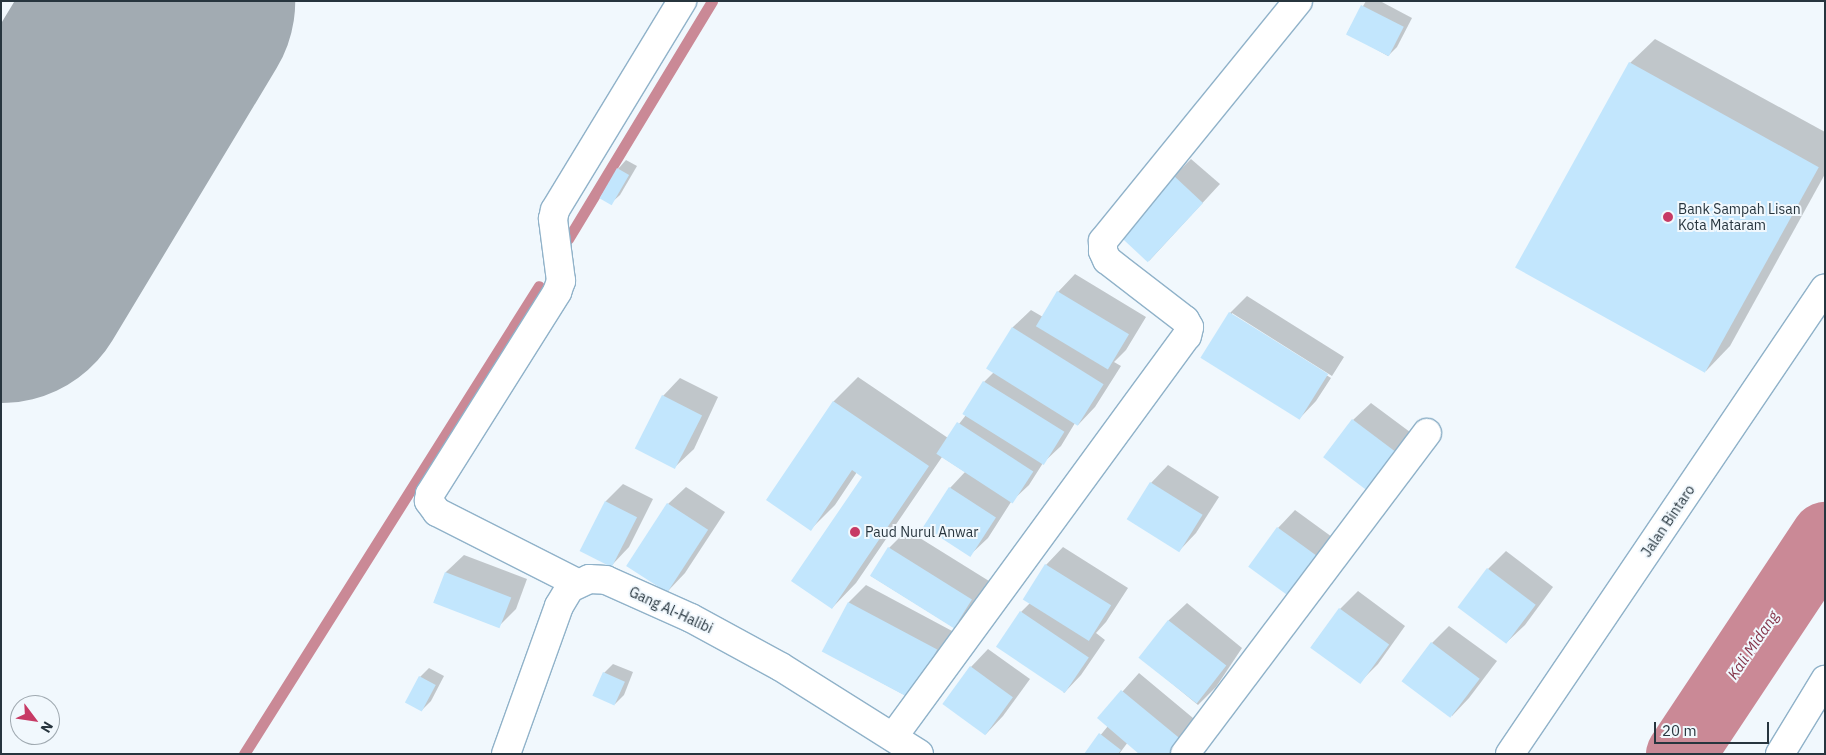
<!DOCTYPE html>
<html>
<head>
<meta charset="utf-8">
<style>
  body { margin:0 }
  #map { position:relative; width:1826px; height:755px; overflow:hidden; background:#f1f8fd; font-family:"IBM Plex Sans",sans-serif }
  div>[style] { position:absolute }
  .shadow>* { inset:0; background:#0003 }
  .stream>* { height:11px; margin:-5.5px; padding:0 5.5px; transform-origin:5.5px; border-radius:5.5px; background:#ca8996 }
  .river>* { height:69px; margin:-34.5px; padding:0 34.5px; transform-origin:34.5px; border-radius:34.5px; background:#ca8996 }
  .runway>* { height:259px; margin:-129.5px; padding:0 129.5px; transform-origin:129.5px; border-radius:129.5px; background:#a2abb2 }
  .building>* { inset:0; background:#c2e6fd; transform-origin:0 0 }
  .roads { filter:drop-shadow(1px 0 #90b2c9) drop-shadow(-1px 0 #90b2c9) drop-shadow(0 1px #90b2c9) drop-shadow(0 -1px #90b2c9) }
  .minor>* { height:28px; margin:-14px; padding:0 14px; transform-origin:14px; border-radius:14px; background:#fff }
  .dots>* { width:14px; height:14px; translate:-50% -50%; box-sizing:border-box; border:2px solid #f1f8fd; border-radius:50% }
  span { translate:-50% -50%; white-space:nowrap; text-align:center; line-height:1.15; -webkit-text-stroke:4px #f1f8fd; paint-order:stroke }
  .poi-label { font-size:14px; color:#27353e }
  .left { translate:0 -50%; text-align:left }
  .street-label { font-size:14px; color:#27353e }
  .water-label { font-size:15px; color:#85354a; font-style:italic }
  .frame { position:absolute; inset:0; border:2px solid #27353e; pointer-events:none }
  .north { position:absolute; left:10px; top:695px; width:50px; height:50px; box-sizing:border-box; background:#f1f8fd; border:1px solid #a0aab1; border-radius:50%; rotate:121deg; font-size:14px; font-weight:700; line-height:20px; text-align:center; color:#27353e }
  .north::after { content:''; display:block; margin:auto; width:18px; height:22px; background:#c73a65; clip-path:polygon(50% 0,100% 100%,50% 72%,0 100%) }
  .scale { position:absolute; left:1654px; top:722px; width:115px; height:22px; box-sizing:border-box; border:2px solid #27353e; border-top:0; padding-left:6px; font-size:15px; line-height:18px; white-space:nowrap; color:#27353e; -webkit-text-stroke:4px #f1f8fd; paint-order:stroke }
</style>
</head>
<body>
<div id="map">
  <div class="shadow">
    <div style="clip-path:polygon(1366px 1px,1380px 1px,1412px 18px,1397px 47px,1388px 56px,1347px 33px)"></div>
    <div style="clip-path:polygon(1655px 39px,1825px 132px,1825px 174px,1730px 346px,1706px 371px,1630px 63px)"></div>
    <div style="clip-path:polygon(1191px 159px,1220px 184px,1149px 261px,1174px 176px)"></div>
    <div style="clip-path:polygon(626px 160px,637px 166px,620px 195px,611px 203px,618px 169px)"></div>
    <div style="clip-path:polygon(1075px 274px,1146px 317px,1126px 350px,1114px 362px,1121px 366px,1095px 407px,1078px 425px,1075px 423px,1061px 446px,1043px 463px,1029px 485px,1011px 502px,988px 538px,970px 555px,950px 488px,965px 472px,942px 457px,856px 583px,832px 608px,864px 477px,857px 472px,835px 505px,811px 529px,833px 402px,858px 377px,948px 438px,966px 415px,984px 382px,994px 372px,988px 369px,1013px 327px,1031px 310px,1043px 317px,1058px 292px)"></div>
    <div style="clip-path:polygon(1247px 296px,1344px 357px,1332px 376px,1232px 313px,1232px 316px,1331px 378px,1316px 401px,1299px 419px,1230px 313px)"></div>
    <div style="clip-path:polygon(680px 378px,718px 397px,694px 449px,676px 466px,663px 396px)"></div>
    <div style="clip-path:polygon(1371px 403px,1418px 438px,1391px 475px,1353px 420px)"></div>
    <div style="clip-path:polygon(1168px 465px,1219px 497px,1196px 533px,1179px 551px,1151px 483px)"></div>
    <div style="clip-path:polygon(623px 484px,653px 499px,629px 547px,612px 565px,582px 550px,606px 501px)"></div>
    <div style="clip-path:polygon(686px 487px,725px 512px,685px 573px,668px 591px,668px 504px)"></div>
    <div style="clip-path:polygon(1295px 510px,1343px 545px,1315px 583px,1278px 528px)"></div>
    <div style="clip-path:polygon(907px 530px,989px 581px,971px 609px,953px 627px,871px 576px,889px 548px)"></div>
    <div style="clip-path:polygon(1063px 547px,1128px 588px,1106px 622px,1096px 633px,1105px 640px,1081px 675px,1064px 693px,1021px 612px,1030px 603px,1046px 565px)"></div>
    <div style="clip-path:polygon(1506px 551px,1553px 587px,1525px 625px,1507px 642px,1488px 569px)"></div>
    <div style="clip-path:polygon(464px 555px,527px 579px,516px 609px,498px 627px,434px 602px,446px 572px)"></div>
    <div style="clip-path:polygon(866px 585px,954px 632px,910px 698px,823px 651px,849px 602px)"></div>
    <div style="clip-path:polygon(1358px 591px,1405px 626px,1378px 664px,1360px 682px,1312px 646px,1340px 609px)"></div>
    <div style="clip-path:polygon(1187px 603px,1242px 648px,1216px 687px,1198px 705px,1141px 658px,1169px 620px)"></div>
    <div style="clip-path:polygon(1449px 626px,1497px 661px,1469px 698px,1452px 716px,1432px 643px)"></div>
    <div style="clip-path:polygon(988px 649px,1030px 679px,1003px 716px,986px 734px,971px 667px)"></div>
    <div style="clip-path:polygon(613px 664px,633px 672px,624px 695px,615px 704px,604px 673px)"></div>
    <div style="clip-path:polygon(429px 668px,444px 676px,431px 701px,422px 710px,420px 677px)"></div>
    <div style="clip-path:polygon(1139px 673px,1205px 728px,1184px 754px,1128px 742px,1119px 754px,1085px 754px,1108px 726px,1099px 718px)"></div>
  </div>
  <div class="stream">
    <div style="left:568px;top:239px;width:278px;rotate:-58.8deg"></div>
    <div style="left:244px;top:754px;width:553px;rotate:-57.78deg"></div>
  </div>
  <div class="river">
    <div style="left:1680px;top:754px;width:262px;rotate:-56.4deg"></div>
  </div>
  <div class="runway">
    <div style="left:1px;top:273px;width:318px;rotate:-58.9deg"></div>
  </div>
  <div class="building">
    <div style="left:1361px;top:5px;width:48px;height:33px;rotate:27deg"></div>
    <div style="left:1629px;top:62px;width:217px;height:235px;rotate:29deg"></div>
    <div style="left:617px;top:168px;width:14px;height:35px;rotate:30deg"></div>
    <div style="left:1173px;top:175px;width:41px;height:81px;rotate:43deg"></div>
    <div style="left:1057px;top:291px;width:84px;height:41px;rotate:31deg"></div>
    <div style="left:1229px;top:312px;width:117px;height:54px;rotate:32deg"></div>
    <div style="left:1012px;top:327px;width:108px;height:49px;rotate:32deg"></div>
    <div style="left:983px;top:381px;width:96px;height:39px;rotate:32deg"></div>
    <div style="left:662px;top:395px;width:45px;height:60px;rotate:27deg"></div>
    <div style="clip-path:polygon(833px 401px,929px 466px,832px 609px,791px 581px,862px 477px,852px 470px,811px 531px,766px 500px)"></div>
    <div style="left:1352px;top:419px;width:62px;height:48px;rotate:37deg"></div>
    <div style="left:957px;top:422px;width:91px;height:38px;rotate:33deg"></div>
    <div style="left:1150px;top:482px;width:62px;height:44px;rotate:32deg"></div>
    <div style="left:949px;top:487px;width:56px;height:47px;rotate:33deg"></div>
    <div style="left:605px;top:501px;width:36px;height:56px;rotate:27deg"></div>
    <div style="left:667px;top:503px;width:49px;height:75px;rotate:33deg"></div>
    <div style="left:1277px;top:527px;width:61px;height:49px;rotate:36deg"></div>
    <div style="left:888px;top:547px;width:99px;height:34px;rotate:32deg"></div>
    <div style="left:1045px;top:564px;width:78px;height:42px;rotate:32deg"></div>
    <div style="left:1487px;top:568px;width:61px;height:49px;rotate:37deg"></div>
    <div style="left:445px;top:572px;width:71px;height:33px;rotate:21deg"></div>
    <div style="left:848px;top:602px;width:101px;height:56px;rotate:28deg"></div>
    <div style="left:1339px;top:608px;width:62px;height:49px;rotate:36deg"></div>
    <div style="left:1020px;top:611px;width:83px;height:43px;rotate:34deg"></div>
    <div style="left:1168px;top:620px;width:74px;height:48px;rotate:38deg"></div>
    <div style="left:1431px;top:642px;width:61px;height:49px;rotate:37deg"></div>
    <div style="left:970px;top:666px;width:53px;height:47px;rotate:36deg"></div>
    <div style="left:603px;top:672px;width:24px;height:26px;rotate:24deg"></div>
    <div style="left:419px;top:676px;width:19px;height:30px;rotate:28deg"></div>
    <div style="clip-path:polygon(1121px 690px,1189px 746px,1182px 754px,1139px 754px,1097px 718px)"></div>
    <div style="clip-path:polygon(1099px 733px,1121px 750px,1118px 754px,1084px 754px)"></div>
  </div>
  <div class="roads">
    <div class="minor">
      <div style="left:577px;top:583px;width:157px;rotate:-153.1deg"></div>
      <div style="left:437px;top:512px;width:14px;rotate:-126deg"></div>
      <div style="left:429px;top:501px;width:7px;rotate:-82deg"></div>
      <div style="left:430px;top:494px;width:239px;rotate:-57.8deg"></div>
      <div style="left:557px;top:292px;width:12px;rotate:-70deg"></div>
      <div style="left:561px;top:281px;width:63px;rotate:-97.4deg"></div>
      <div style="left:553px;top:219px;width:9px;rotate:-77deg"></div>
      <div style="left:555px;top:210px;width:245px;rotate:-58.7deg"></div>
      <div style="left:893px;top:737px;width:497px;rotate:-53.8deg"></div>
      <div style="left:1187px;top:336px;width:9px;rotate:-77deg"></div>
      <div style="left:1189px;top:327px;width:8px;rotate:-120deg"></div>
      <div style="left:1185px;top:320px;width:98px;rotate:-142.4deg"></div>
      <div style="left:1107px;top:260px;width:10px;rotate:-114deg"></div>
      <div style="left:1103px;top:251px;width:10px;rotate:-90deg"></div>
      <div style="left:1103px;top:241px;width:309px;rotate:-50.9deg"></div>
      <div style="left:506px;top:754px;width:157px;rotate:-70.3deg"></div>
      <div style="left:559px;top:606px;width:21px;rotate:-59deg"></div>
      <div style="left:570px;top:588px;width:21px;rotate:-25deg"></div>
      <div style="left:589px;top:579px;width:17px;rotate:3deg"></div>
      <div style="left:606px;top:580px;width:93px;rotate:24.1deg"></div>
      <div style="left:691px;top:618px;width:102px;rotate:28.6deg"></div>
      <div style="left:781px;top:667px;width:163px;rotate:32.2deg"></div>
      <div style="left:1185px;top:754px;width:402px;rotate:-53deg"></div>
      <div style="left:1510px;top:754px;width:562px;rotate:-55.94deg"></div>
      <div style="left:1780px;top:754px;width:87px;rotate:-58.7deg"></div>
    </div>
  </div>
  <div class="dots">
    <div style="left:1668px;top:217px;background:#c73a65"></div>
    <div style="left:855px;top:532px;background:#c73a65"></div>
  </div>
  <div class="poi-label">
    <span class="left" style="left:1678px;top:217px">Bank Sampah Lisan<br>Kota Mataram</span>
    <span class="left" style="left:865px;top:532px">Paud Nurul Anwar</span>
  </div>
  <div class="street-label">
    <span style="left:1668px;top:521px;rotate:-56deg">Jalan Bintaro</span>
    <span style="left:671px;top:610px;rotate:25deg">Gang Al-Halibi</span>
  </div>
  <div class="water-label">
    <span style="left:1753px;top:645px;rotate:-56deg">Kali Midang</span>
  </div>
  <div class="frame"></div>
  <div class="north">N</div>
  <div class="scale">20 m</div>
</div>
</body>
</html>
